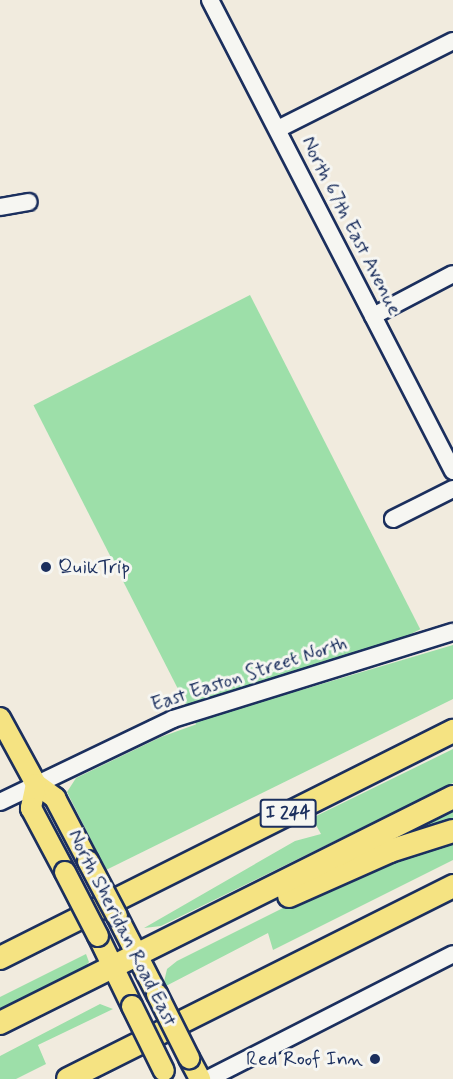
<!DOCTYPE html>
<html>
<head>
<meta charset="utf-8">
<style>
  body { margin:0 }
  #map { position:relative; width:453px; height:1079px; overflow:hidden; background:#f1ebde; font-family:Mynerve,sans-serif }
  div>[style] { position:absolute }
  .green>* { inset:0; background:#9ddfa9; transform-origin:0 0 }
  .roads { filter:drop-shadow(2px 0 #1b2f5e) drop-shadow(-2px 0 #1b2f5e) drop-shadow(0 2px #1b2f5e) drop-shadow(0 -2px #1b2f5e) }
  .minor>* { height:16px; margin:-8px; padding:0 8px; transform-origin:8px; border-radius:8px; background:#f6f6f2 }
  .major>* { height:20px; margin:-10px; padding:0 10px; transform-origin:10px; border-radius:10px; background:#f5e382 }
  .highway>* { height:22px; margin:-11px; padding:0 11px; transform-origin:11px; border-radius:11px; background:#f5e382 }
  .bridges { filter:drop-shadow(2px 0 #1b2f5e) drop-shadow(-2px 0 #1b2f5e) drop-shadow(0 2px #1b2f5e) drop-shadow(0 -2px #1b2f5e) }
  .major-bridge>* { height:20px; margin:-10px; padding:0 10px; transform-origin:10px; border-radius:10px; background:#f5e382 }
  .dots>* { width:16px; height:16px; translate:-50% -50%; box-sizing:border-box; border:3px solid #f6f6f2; border-radius:50% }
  span { translate:-50% -50%; white-space:nowrap; text-align:center; line-height:1.15; -webkit-text-stroke:6px #f6f6f2; paint-order:stroke }
  .shield-label span { padding:2px 4px; background:#f6f6f2; border:2px solid; border-radius:4px; -webkit-text-stroke-width:0 }
  .shield-label { font-size:18px; color:#1b2f5e; font-weight:700 }
  .street-label { font-size:20px; color:#1b2f5e }
  .poi-label { font-size:20px; color:#1b2f5e }
  .left { translate:0 -50%; text-align:left }
  .right { translate:-100% -50%; text-align:right }
</style>
</head>
<body>
<div id="map">
  <div class="green">
    <div style="left:250px;top:295px;width:375px;height:243px;rotate:63deg"></div>
    <div style="clip-path:polygon(453px 645px,453px 699px,106px 870px,67px 792px,76px 778px,161px 737px,247px 706px)"></div>
    <div style="clip-path:polygon(453px 749px,453px 783px,161px 926px,144px 928px,295px 841px,321px 834px,312px 818px)"></div>
    <div style="clip-path:polygon(453px 803px,453px 821px,388px 842px)"></div>
    <div style="clip-path:polygon(453px 839px,453px 860px,273px 950px,268px 933px,166px 986px,164px 982px,167px 969px,177px 961px,339px 880px)"></div>
    <div style="clip-path:polygon(86px 954px,89px 962px,81px 972px,0 1013px,0 997px)"></div>
    <div style="clip-path:polygon(100px 1004px,113px 1009px,38px 1045px,46px 1064px,16px 1079px,0 1079px,0 1056px)"></div>
  </div>
  <div class="roads">
    <div class="minor">
      <div style="left:210px;top:0;width:530px;rotate:62.71deg"></div>
      <div style="left:278px;top:129px;width:196px;rotate:-26.7deg"></div>
      <div style="left:0;top:207px;width:29px;rotate:-10deg"></div>
      <div style="left:373px;top:316px;width:90px;rotate:-27.7deg"></div>
      <div style="left:393px;top:519px;width:67px;rotate:-26.6deg"></div>
      <div style="left:0;top:802px;width:192px;rotate:-25.6deg"></div>
      <div style="left:173px;top:719px;width:293px;rotate:-17.3deg"></div>
      <div style="left:208px;top:1079px;width:275px;rotate:-27deg"></div>
    </div>
    <div class="major">
      <div style="left:0;top:718px;width:75px;rotate:61.4deg"></div>
      <div style="left:36px;top:784px;width:24px;rotate:36deg"></div>
      <div style="left:55px;top:798px;width:71px;rotate:62.4deg"></div>
      <div style="left:36px;top:784px;width:25px;rotate:102deg"></div>
      <div style="left:31px;top:808px;width:72px;rotate:62deg"></div>
      <div style="left:117px;top:916px;width:88px;rotate:62.9deg"></div>
      <div style="left:98px;top:936px;width:78px;rotate:64.1deg"></div>
      <div style="left:189px;top:1058px;width:24px;rotate:62deg"></div>
    </div>
    <div class="highway">
      <div style="left:289px;top:896px;width:111px;rotate:-24deg"></div>
      <div style="left:390px;top:851px;width:66px;rotate:-17.6deg"></div>
      <div style="left:0;top:958px;width:507px;rotate:-26.62deg"></div>
      <div style="left:0;top:1023px;width:506px;rotate:-26.51deg"></div>
      <div style="left:68px;top:1079px;width:431px;rotate:-26.6deg"></div>
    </div>
  </div>
  <div class="bridges">
    <div class="major-bridge">
      <div style="left:88px;top:861px;width:62px;rotate:62.2deg"></div>
      <div style="left:65px;top:872px;width:72px;rotate:62.7deg"></div>
      <div style="left:157px;top:994px;width:72px;rotate:63.4deg"></div>
      <div style="left:132px;top:1006px;width:72px;rotate:63.8deg"></div>
    </div>
  </div>
  <div class="dots">
    <div style="left:46px;top:567px;background:#1b2f5e"></div>
    <div style="left:375px;top:1059px;background:#1b2f5e"></div>
  </div>
  <div class="shield-label">
    <span style="left:288px;top:813px">I 244</span>
  </div>
  <div class="street-label">
    <span style="left:351px;top:226px;rotate:63deg">North 67th East Avenue</span>
    <span style="left:249px;top:674px;rotate:-18deg">East Easton Street North</span>
    <span style="left:122px;top:928px;rotate:63deg">North Sheridan Road East</span>
  </div>
  <div class="poi-label">
    <span class="left" style="left:58px;top:567px">QuikTrip</span>
    <span class="right" style="left:363px;top:1059px">Red Roof Inn</span>
  </div>
</div>
</body>
</html>
